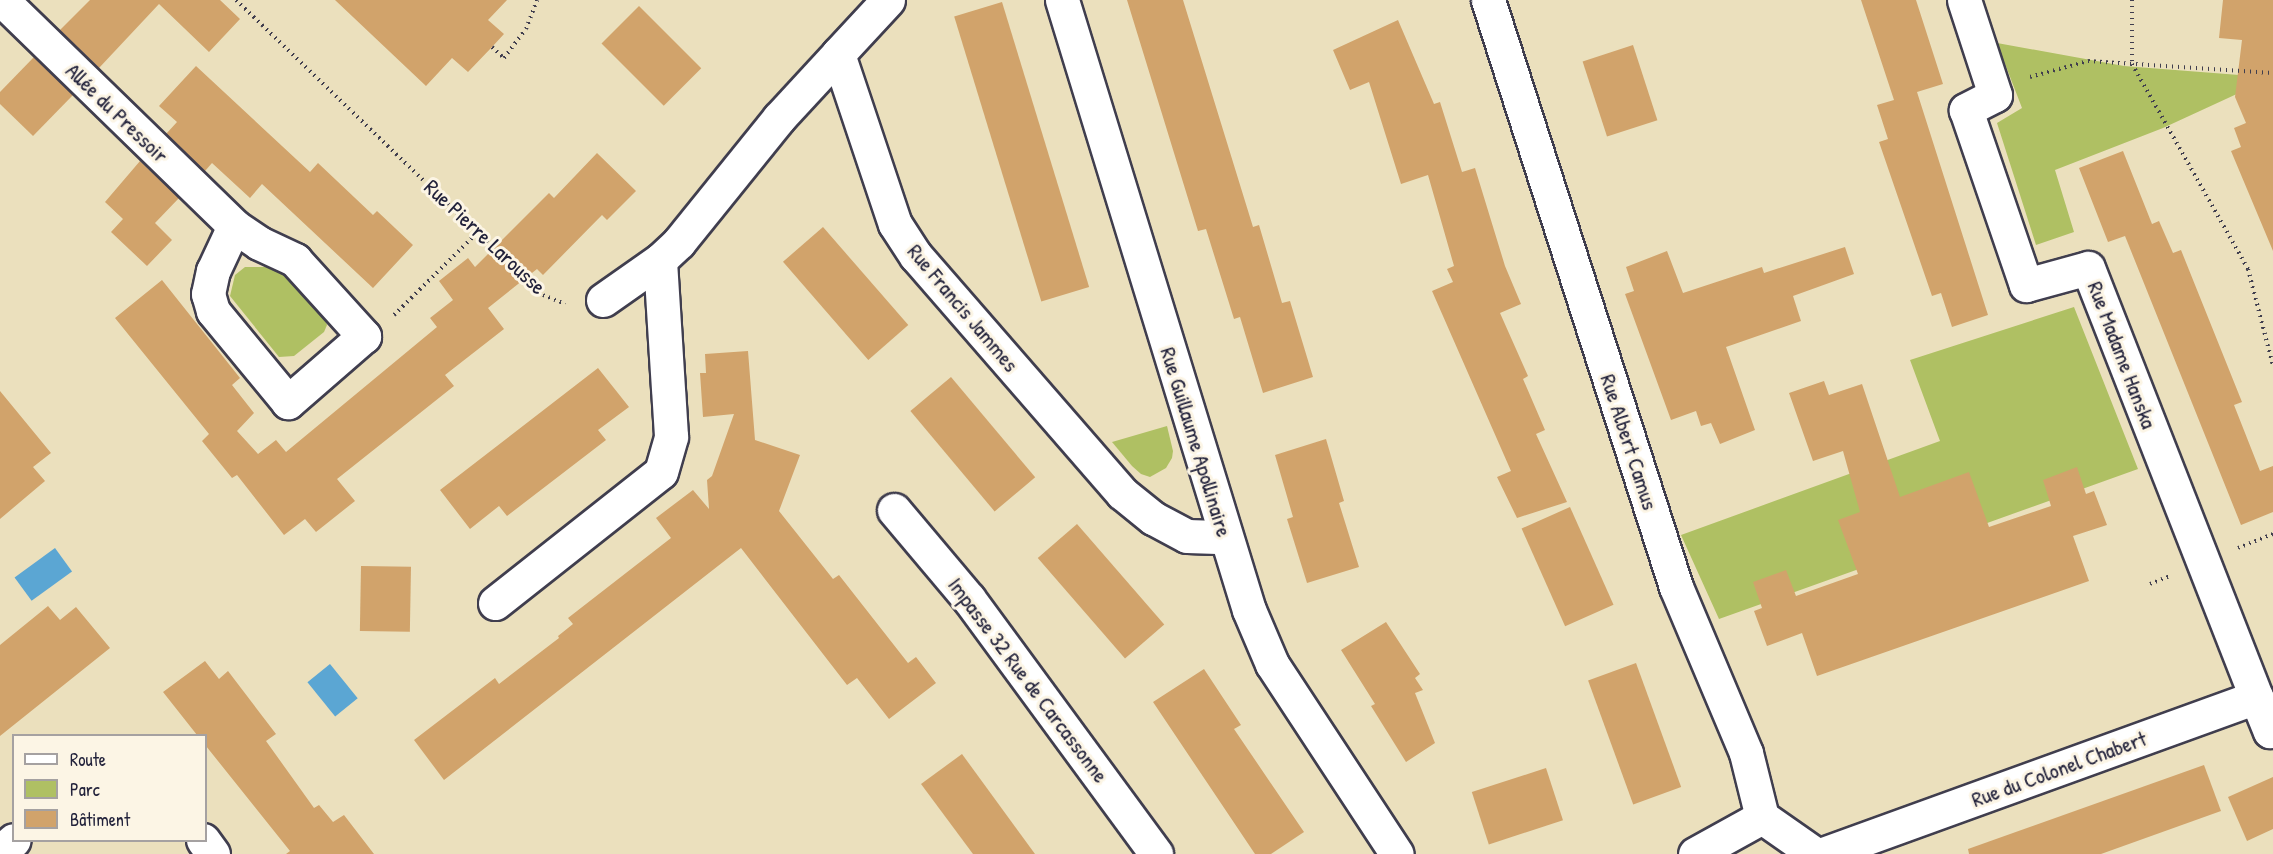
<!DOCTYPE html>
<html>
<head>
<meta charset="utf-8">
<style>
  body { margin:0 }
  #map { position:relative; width:2273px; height:854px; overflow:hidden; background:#ebe0bd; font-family:"Patrick Hand",sans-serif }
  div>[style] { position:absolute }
  .green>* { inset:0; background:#afc063 }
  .water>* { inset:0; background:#5ba6d3; transform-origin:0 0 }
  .building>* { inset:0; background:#d1a36b; transform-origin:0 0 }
  .path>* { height:4px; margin-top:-2px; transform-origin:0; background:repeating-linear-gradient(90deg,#403e4e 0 1.5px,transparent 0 6px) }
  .roads { filter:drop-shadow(2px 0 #403e4e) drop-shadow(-2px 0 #403e4e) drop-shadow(0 2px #403e4e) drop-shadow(0 -2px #403e4e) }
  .minor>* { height:33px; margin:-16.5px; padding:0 16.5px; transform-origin:16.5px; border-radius:16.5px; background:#fff }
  span { translate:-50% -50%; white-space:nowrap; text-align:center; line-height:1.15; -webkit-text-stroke:6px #fcf5e5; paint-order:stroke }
  .street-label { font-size:22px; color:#22223b }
  .legend { position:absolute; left:12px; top:734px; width:195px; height:108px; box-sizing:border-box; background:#fcf5e5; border:2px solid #a5a1a1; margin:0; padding:8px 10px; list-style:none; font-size:18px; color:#22223b }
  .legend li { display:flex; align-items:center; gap:12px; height:30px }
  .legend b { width:30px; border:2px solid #a5a1a1 }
</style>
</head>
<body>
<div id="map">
  <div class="green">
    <div style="clip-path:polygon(1997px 43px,2124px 66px,2252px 76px,2265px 81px,2163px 128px,2055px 170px,2074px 232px,2036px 245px,1997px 123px,2022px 108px)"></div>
    <div style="clip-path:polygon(245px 267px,275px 267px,324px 315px,327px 325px,324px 332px,294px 356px,279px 357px,230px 296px,235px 275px)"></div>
    <div style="clip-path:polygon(2074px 307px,2138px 469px,1719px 619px,1681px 535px,1940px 441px,1910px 360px)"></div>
    <div style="clip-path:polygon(1167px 426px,1173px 451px,1172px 458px,1166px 468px,1150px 477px,1141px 474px,1132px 466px,1112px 442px)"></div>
  </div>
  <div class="water">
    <div style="left:55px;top:548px;width:29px;height:50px;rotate:54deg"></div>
    <div style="left:330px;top:664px;width:44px;height:29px;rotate:51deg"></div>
  </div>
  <div class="building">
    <div style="clip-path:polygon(90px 0,220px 0,240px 19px,209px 52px,159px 4px,99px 68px,60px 30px)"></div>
    <div style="clip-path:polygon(335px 0,507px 0,488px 20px,504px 34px,492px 47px,468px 72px,452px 58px,426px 86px)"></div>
    <div style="clip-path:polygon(1127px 0,1183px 0,1253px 227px,1259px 225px,1282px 303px,1290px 301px,1313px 377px,1263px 393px,1240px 317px,1234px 319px,1206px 229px,1198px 231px)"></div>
    <div style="clip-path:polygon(1861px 0,1916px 0,1943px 84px,1917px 92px,1988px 315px,1952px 327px,1941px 293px,1932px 296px,1879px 142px,1888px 139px,1877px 105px,1894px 100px)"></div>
    <div style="clip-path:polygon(2223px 0,2273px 0,2273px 251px,2231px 151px,2241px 147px,2234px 128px,2246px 123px,2235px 97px,2242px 40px,2219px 38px)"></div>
    <div style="left:1002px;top:2px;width:298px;height:50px;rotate:73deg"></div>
    <div style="left:639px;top:6px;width:88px;height:53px;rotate:45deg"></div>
    <div style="clip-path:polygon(1398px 20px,1434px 104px,1440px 102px,1462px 172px,1475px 168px,1505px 266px,1521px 304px,1500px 313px,1528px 376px,1523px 379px,1545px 430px,1536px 434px,1567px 502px,1517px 518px,1497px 477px,1511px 471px,1432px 291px,1453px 282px,1447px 269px,1454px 266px,1428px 175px,1401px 184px,1369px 82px,1350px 90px,1333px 50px)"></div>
    <div style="left:1633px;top:45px;width:79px;height:53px;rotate:72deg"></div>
    <div style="clip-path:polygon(34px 57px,73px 95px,33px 136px,0 104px,0 92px)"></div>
    <div style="clip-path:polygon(196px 66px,310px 172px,318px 163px,373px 215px,377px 211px,413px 245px,373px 288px,262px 184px,250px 198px,212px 163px,205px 171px,166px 134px,177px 122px,159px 106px)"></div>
    <div style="clip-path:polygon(2123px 151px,2152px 224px,2159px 221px,2173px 253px,2181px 250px,2242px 402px,2234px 405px,2260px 471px,2273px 466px,2273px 512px,2241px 525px,2125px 236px,2108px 242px,2079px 168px)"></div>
    <div style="clip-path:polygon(597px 153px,636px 191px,607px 220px,602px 215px,543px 275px,537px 269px,488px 308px,504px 329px,445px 375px,454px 386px,337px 479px,355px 501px,316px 532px,305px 519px,284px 535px,237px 475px,232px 478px,202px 441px,209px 434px,115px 318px,162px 280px,240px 378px,232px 385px,254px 413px,237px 431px,258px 454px,276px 440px,286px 452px,437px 327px,430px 318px,453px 300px,439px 281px,468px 258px,475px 267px,549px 193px,554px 198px)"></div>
    <div style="clip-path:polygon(140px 161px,179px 198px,155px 223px,172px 240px,147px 266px,111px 232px,123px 219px,105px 202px)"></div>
    <div style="left:823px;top:227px;width:130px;height:53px;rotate:49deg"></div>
    <div style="clip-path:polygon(1845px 247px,1854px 274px,1793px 296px,1801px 321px,1726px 347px,1755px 430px,1720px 444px,1711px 423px,1701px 426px,1696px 411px,1671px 420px,1625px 294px,1634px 291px,1626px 267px,1667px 251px,1683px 293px,1762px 267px,1764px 273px)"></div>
    <div style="clip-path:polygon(748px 351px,755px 440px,800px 455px,779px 511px,833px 579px,839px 575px,908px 663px,916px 657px,936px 683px,889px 719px,857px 678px,847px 685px,741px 548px,444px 780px,414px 740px,495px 678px,499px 684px,559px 638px,558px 636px,573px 624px,568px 618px,671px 538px,656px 518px,693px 490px,709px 509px,707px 480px,712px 476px,734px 414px,703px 417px,700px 373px,706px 373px,705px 354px)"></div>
    <div style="clip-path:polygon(598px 368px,629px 407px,598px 430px,606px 440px,507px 516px,499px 506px,470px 529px,440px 490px)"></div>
    <div style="left:951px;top:377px;width:131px;height:53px;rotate:50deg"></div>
    <div style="clip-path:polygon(1824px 381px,1829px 395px,1862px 384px,1900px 497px,1969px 472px,1989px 527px,2051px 506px,2043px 480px,2077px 467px,2086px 494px,2094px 491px,2107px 525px,2073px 536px,2089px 581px,1817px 676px,1802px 633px,1767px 646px,1754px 611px,1762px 608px,1753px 582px,1786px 570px,1796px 596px,1858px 574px,1838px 520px,1860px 512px,1843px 451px,1813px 461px,1789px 393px)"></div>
    <div style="clip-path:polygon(0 391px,51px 453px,33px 467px,45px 481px,0 519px)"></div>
    <div style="clip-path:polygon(1326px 439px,1344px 501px,1339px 503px,1359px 567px,1307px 583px,1287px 519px,1293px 517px,1275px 455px)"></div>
    <div style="left:1570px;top:507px;width:107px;height:53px;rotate:66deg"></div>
    <div style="left:1077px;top:524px;width:133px;height:52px;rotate:49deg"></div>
    <div style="left:361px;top:566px;width:50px;height:65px;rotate:1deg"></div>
    <div style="clip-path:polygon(48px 606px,60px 620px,76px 607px,110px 648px,0 736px,0 645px)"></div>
    <div style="clip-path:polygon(1386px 622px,1420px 674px,1415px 678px,1423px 690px,1415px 693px,1435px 743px,1406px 762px,1371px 706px,1375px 704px,1341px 650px)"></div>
    <div style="clip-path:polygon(205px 661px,219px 679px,228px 671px,276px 734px,266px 741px,314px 808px,319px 805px,333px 822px,344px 815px,374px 854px,286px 854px,290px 851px,206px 746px,206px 735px,197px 735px,163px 692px)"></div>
    <div style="left:1636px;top:663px;width:132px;height:51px;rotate:70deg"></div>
    <div style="clip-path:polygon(1204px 669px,1241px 725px,1234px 729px,1304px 832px,1271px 854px,1255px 854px,1153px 702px)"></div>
    <div style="clip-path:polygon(962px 754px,1035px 854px,973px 854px,921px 784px)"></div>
    <div style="clip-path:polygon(2204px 765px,2221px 811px,2101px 854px,1969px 854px,1968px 849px)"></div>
    <div style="left:1546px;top:768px;width:55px;height:78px;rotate:72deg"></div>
    <div style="clip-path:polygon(2273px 777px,2273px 829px,2247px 841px,2228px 797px)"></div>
  </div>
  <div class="path">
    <div style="left:236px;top:0;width:426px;rotate:43.9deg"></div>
    <div style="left:543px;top:295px;width:24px;rotate:22deg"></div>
    <div style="left:2132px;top:0;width:64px;rotate:90deg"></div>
    <div style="left:2132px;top:64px;width:236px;rotate:60.5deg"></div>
    <div style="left:2248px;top:269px;width:100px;rotate:75.5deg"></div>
    <div style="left:492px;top:47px;width:16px;rotate:43deg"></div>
    <div style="left:504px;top:58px;width:36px;rotate:-53deg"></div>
    <div style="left:526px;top:29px;width:31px;rotate:-69deg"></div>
    <div style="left:2030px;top:77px;width:60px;rotate:-15.4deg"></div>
    <div style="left:2088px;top:61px;width:185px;rotate:3.7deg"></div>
    <div style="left:394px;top:315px;width:120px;rotate:-44.7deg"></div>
    <div style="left:2238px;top:548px;width:38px;rotate:-22deg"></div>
    <div style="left:2150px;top:584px;width:22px;rotate:-22deg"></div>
  </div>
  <div class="roads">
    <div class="minor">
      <div style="left:2px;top:0;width:324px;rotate:44.2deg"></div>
      <div style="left:234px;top:226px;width:30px;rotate:34deg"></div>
      <div style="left:259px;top:243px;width:40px;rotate:25deg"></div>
      <div style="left:295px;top:260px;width:103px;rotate:47.8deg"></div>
      <div style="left:364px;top:336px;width:101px;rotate:139deg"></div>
      <div style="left:288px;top:402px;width:118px;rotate:-129.5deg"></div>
      <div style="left:213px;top:311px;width:18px;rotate:-106deg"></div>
      <div style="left:208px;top:294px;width:24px;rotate:-78deg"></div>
      <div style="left:213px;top:271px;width:50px;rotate:-65deg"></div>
      <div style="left:888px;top:0;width:74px;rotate:132.8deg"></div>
      <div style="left:838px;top:54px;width:179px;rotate:71.5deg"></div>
      <div style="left:895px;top:224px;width:38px;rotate:57deg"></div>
      <div style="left:916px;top:256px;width:314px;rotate:49deg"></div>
      <div style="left:1122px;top:493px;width:40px;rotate:39deg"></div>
      <div style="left:1153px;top:518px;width:38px;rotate:28deg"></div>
      <div style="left:1187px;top:536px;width:38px;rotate:2deg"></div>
      <div style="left:1062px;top:0;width:638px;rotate:72.96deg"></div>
      <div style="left:1249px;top:610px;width:59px;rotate:66.9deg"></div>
      <div style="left:1272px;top:664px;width:227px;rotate:56.7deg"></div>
      <div style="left:1488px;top:0;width:616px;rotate:72.24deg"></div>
      <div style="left:1676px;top:587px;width:180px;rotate:67.1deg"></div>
      <div style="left:1746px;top:753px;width:66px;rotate:76deg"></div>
      <div style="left:1762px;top:817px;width:65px;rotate:34.9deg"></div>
      <div style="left:1964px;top:0;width:100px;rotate:71.9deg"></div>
      <div style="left:1995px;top:95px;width:33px;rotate:153deg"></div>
      <div style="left:1966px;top:110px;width:185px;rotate:71.1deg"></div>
      <div style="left:2026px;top:285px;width:64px;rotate:-15.3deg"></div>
      <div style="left:2088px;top:268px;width:461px;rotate:68.6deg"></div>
      <div style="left:603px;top:300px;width:70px;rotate:-35.1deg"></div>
      <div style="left:660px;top:260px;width:26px;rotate:-43deg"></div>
      <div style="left:679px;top:242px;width:159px;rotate:-51.1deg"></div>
      <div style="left:779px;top:118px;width:87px;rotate:-47.3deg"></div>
      <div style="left:894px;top:510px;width:116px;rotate:49.9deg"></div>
      <div style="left:969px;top:599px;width:316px;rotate:53.7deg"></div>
      <div style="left:495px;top:603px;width:211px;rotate:-38.3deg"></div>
      <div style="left:661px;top:472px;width:37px;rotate:-74deg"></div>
      <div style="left:671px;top:436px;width:176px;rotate:-93.6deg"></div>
      <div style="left:203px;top:840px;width:17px;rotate:54deg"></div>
      <div style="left:0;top:852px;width:18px;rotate:-41deg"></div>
      <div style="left:1695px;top:854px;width:77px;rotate:-28.9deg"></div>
      <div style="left:1823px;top:854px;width:461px;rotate:-19.9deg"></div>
      <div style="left:2256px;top:697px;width:37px;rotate:68deg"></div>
      <div style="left:2270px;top:731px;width:3px;rotate:-18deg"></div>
    </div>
  </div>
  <div class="street-label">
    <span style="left:117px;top:113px;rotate:44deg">Allée du Pressoir</span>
    <span style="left:485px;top:237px;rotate:43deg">Rue Pierre Larousse</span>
    <span style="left:963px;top:308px;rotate:50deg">Rue Francis Jammes</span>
    <span style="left:2122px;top:355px;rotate:69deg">Rue Madame Hanska</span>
    <span style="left:1196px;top:442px;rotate:73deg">Rue Guillaume Apollinaire</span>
    <span style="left:1629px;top:442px;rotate:72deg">Rue Albert Camus</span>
    <span style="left:1028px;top:680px;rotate:53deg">Impasse 32 Rue de Carcassonne</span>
    <span style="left:2059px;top:769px;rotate:-20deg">Rue du Colonel Chabert</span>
  </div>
  <ul class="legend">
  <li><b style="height:8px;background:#fff"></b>Route</li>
  <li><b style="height:16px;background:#afc063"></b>Parc</li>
  <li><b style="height:16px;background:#d1a36b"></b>Bâtiment</li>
  </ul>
</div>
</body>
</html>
